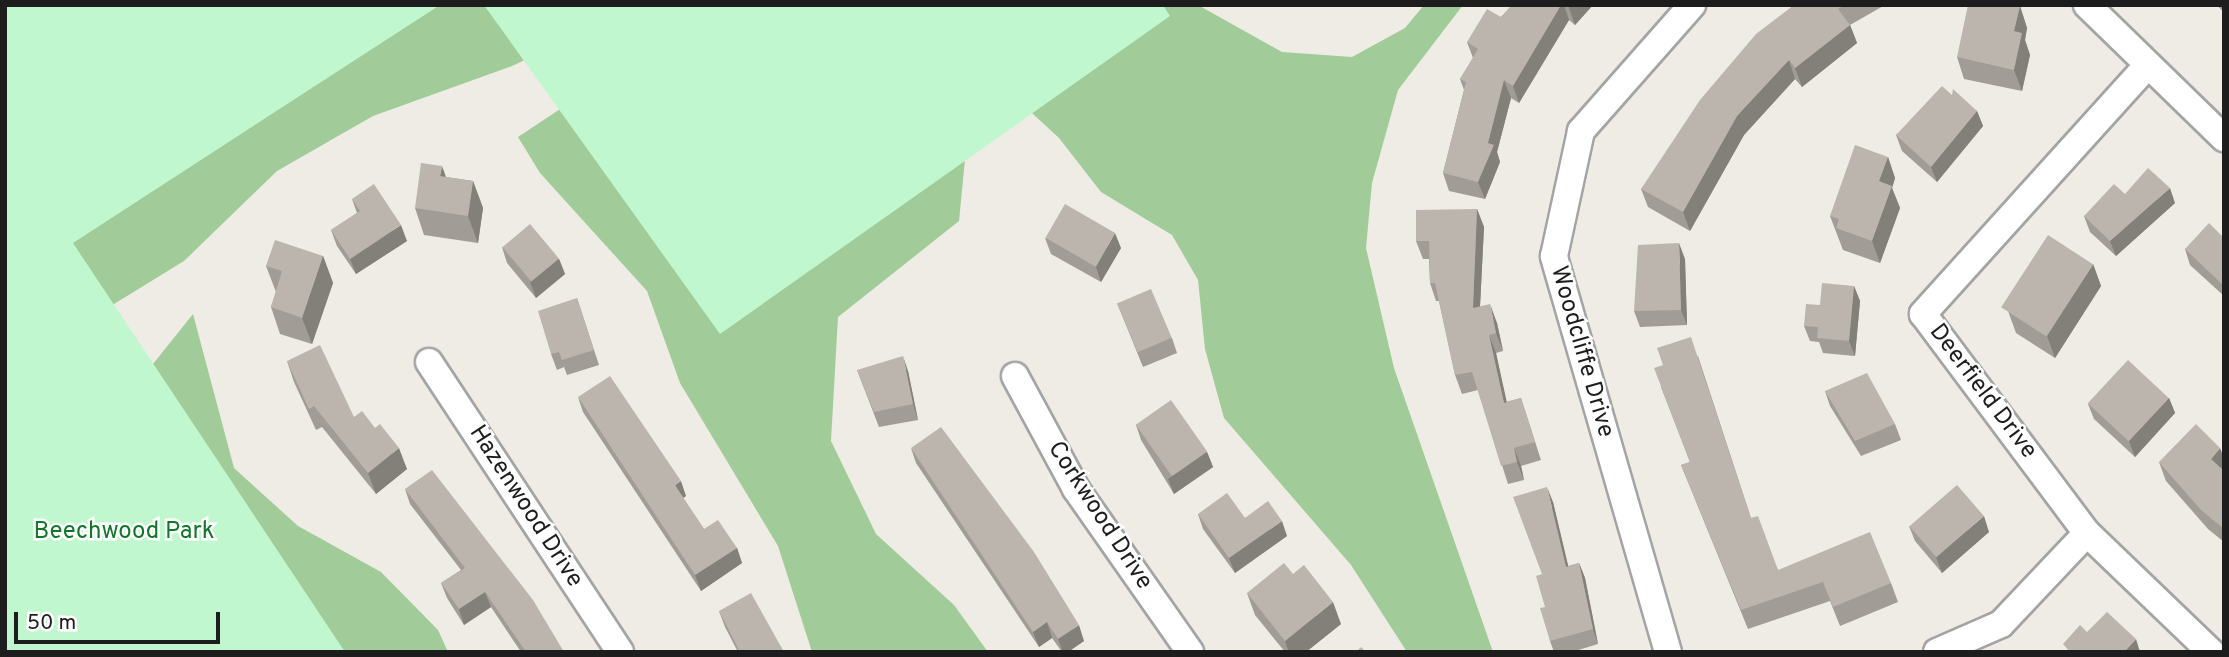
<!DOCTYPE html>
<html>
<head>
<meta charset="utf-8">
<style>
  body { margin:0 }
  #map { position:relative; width:2229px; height:657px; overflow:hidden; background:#eeece4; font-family:Overpass,sans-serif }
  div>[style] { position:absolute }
  .forest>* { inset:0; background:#a1cc99 }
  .park>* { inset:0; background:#c1f7ce }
  .roads { filter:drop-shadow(2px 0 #a4a4a4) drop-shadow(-2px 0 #a4a4a4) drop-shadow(0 2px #a4a4a4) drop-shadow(0 -2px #a4a4a4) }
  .street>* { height:26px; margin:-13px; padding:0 13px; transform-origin:13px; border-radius:13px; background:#fff }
  .wall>* { inset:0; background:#a19c95 }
  .shaded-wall>* { inset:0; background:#837f79 }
  .building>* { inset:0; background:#bbb5ad; transform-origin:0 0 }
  span { translate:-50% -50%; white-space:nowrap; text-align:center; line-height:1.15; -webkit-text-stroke:5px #fff; paint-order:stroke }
  .street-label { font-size:24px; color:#1d1d1d }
  .park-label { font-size:24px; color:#0f7828 }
  .frame { position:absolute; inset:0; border:7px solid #1d1d1d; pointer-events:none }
  .scale { position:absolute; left:14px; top:612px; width:206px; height:32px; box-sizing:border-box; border:4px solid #1d1d1d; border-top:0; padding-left:9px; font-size:21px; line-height:24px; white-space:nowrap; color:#1d1d1d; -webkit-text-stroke:5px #fff; paint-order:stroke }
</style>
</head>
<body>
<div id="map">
  <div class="forest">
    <div style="clip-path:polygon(5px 5px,643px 5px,512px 66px,373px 116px,277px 171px,184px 261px,5px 371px)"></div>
    <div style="clip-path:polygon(717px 5px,1198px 5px,1282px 52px,1352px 57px,1405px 28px,1424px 5px,1463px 5px,1398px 90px,1372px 183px,1366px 248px,1394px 368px,1493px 652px,1407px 652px,1351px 565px,1224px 418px,1205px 349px,1198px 280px,1172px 235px,1101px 192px,1059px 138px,1005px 88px,969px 118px,959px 221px,838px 317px,831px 441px,876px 534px,954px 605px,988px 652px,812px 652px,778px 546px,680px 383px,647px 291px,540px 173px,518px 137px)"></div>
    <div style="clip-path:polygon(193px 314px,234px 468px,298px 526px,381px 572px,438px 630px,448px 652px,5px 652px,5px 439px,153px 364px)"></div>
  </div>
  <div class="park">
    <div style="clip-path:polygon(5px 5px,440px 5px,73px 243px,345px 652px,5px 652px)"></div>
    <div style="clip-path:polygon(484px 5px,1163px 5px,1170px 16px,720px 334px)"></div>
  </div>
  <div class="roads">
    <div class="street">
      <div style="left:2087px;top:5px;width:191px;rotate:44.2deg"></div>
      <div style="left:2146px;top:67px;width:333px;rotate:132.1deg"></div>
      <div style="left:1923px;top:314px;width:274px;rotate:53.2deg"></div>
      <div style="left:2087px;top:533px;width:172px;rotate:43.8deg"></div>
      <div style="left:429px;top:362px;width:347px;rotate:56.6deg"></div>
      <div style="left:1015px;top:376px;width:128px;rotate:61.6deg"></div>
      <div style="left:1076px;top:489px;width:199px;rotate:55deg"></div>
      <div style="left:1668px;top:652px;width:412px;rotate:-106.1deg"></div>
      <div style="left:1554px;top:256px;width:128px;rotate:-77.8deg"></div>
      <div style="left:1581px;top:131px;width:168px;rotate:-48.6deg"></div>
      <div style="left:1937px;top:652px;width:70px;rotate:-23.6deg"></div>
      <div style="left:2001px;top:624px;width:125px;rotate:-46.6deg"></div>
    </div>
  </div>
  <div class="wall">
    <div style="clip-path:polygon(1512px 5px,1593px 5px,1575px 25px,1569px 20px,1519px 103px,1511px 98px,1497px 152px,1500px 162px,1485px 199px,1449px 191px,1443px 173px,1464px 90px,1460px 79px,1473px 58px,1467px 42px,1501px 17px)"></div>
    <div style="clip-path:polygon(1794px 5px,1885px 5px,1850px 25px,1857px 43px,1802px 87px,1795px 79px,1744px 135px,1690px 231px,1648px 207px,1641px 189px)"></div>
    <div style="clip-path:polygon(2216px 5px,2224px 5px,2224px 12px)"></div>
    <div style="clip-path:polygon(2020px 6px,2027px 28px,2025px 40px,2030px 55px,2022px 91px,1964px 79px,1957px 57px)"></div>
    <div style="clip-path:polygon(1952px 95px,1977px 111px,1983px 126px,1937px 182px,1902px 151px,1896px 135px)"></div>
    <div style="clip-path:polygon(1888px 157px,1895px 178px,1892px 188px,1900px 208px,1880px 263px,1843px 250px,1830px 216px)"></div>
    <div style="clip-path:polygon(446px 177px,473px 181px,483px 208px,478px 243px,424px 235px,415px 208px)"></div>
    <div style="clip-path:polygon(2125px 194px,2175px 203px,2116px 256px,2090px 232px,2084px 216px)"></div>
    <div style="clip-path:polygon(352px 199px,407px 241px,356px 274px,337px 246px,331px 230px,357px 213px)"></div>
    <div style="clip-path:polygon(1477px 209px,1484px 227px,1480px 307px,1497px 323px,1503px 351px,1496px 353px,1506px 402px,1521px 398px,1541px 460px,1521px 466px,1524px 480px,1508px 484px,1478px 390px,1462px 394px,1455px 375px,1439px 301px,1436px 301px,1430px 283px,1429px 259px,1423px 259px,1416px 241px)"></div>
    <div style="clip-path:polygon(1045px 238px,1121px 248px,1101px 282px,1051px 254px)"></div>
    <div style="clip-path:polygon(2224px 238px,2224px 296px,2190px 265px,2185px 249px)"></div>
    <div style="clip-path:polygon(502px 247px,559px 259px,565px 274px,536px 298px,507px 263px)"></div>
    <div style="clip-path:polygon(323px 256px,333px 283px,312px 344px,280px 334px,271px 307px,276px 292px,266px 266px)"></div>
    <div style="clip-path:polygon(1685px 259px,1687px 325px,1640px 327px,1634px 311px)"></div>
    <div style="clip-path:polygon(2093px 264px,2101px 286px,2055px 358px,2016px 333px,2008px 311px)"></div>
    <div style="clip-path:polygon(1854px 286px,1860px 301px,1855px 356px,1823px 353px,1819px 342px,1810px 341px,1804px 326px,1820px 305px)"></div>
    <div style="clip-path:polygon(577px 298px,599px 365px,567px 375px,564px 367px,557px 370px,551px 354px)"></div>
    <div style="clip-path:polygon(1117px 303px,1172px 338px,1177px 353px,1143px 367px)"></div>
    <div style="clip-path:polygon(1698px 356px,1751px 518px,1778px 570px,1891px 583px,1898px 602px,1840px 626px,1830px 601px,1748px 629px,1681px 465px,1690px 462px,1661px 387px)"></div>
    <div style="clip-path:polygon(287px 361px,354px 417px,407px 469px,376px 494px,322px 427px,316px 430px,294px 382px)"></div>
    <div style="clip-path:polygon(857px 370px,908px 371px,918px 420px,879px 427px)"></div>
    <div style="clip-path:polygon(1825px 391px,1895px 424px,1901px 440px,1861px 456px,1830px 406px)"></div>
    <div style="clip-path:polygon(578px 397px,686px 496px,683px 498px,704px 529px,737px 548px,742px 563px,701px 591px,583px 412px)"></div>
    <div style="clip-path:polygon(2169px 398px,2175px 413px,2135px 457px,2094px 419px,2088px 404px)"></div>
    <div style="clip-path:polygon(1136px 425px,1207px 452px,1213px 467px,1174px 494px,1141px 440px)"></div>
    <div style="clip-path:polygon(911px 448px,1084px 641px,1068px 652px,1062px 652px,1052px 638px,1039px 647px,916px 463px)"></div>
    <div style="clip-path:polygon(2224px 458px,2224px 542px,2208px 529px,2166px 481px,2159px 462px)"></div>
    <div style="clip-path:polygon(405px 489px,564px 652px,521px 652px,491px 607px,464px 625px,447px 598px,441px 583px,461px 570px,410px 504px)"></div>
    <div style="clip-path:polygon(1553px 502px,1568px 566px,1579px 563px,1585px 578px,1598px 644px,1572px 652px,1554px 652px,1550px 641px,1542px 574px)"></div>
    <div style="clip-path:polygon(1198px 514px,1245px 518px,1287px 536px,1235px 573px,1203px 529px)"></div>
    <div style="clip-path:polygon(1909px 526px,1989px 532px,1942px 573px,1915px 541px)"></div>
    <div style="clip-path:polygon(1247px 593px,1341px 624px,1306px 652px,1285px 652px,1255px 615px)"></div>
    <div style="clip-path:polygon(719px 611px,784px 652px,738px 652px,725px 627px)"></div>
  </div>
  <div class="shaded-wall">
    <div style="clip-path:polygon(1561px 5px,1564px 5px,1569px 20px,1519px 103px,1513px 86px)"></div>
    <div style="clip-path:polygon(1571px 5px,1593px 5px,1575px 25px,1569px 8px)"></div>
    <div style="clip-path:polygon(2020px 6px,2027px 28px,2025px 40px,2030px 55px,2022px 91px,2014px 70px,2014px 31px)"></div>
    <div style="clip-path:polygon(1850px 25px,1857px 43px,1802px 87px,1795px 68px)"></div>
    <div style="clip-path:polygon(1789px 60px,1795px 79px,1744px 135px,1690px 231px,1683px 212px,1737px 116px)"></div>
    <div style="clip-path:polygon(1504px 80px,1511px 98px,1497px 152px,1500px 162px,1485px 199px,1478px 182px)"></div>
    <div style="clip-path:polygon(1977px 111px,1983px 126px,1937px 182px,1931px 167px)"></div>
    <div style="clip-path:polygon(1888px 157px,1895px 178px,1892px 188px,1900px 208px,1880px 263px,1872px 241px,1879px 181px)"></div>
    <div style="clip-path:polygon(442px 166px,452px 193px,440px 176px)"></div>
    <div style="clip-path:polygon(473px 181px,483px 208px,478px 243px,468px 216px)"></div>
    <div style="clip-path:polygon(2170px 188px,2175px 203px,2116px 256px,2110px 241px)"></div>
    <div style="clip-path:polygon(1477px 209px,1484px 227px,1479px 326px,1473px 308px)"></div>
    <div style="clip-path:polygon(401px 225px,407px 241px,356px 274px,350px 259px)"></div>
    <div style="clip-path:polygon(1115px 233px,1121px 248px,1101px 282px,1096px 267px)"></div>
    <div style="clip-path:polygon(1679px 243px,1685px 259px,1687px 325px,1681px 310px)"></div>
    <div style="clip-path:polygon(323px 256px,333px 283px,312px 344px,302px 318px)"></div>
    <div style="clip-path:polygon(559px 259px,565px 274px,536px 298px,530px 282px)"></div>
    <div style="clip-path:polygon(2093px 264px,2101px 286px,2055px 358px,2047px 336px)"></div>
    <div style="clip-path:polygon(1854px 286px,1860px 301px,1855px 356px,1849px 341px)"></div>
    <div style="clip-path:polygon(1490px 304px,1497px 323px,1503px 351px,1496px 333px)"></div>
    <div style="clip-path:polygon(1489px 335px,1496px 353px,1511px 421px,1504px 403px)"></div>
    <div style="clip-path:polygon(903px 356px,908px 371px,918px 420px,913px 404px)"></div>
    <div style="clip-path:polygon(2169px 398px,2175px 413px,2135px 457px,2129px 441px)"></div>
    <div style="clip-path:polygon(399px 448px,407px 469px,376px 494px,368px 473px)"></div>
    <div style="clip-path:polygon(1514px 448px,1521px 466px,1524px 480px,1517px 462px)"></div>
    <div style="clip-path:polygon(2220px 448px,2224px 458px,2224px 471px,2211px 459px)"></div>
    <div style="clip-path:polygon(1207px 452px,1213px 467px,1174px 494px,1168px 479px)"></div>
    <div style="clip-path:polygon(681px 481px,686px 496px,680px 500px,675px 485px)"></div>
    <div style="clip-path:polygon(1547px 487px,1553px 502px,1572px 582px,1566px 567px)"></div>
    <div style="clip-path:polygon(1984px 516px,1989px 532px,1942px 573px,1936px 557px)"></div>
    <div style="clip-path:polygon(1282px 521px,1287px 536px,1235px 573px,1229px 558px)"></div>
    <div style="clip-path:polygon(737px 548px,742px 563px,701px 591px,695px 575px)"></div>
    <div style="clip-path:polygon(1579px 563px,1585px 578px,1598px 644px,1593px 629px)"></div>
    <div style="clip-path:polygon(485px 592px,491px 607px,464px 625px,459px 609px)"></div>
    <div style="clip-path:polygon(1333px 602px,1341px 624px,1306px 652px,1289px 652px,1285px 641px)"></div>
    <div style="clip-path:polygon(1047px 622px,1052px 638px,1039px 647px,1033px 632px)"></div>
    <div style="clip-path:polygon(1079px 625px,1084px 641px,1068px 652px,1063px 652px,1058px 639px)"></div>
    <div style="clip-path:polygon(2136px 639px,2140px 652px,2124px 652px)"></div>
  </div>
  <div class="building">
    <div style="clip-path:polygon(1512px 5px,1561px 5px,1513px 86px,1504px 80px,1488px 143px,1494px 145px,1478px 182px,1443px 173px,1466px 82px,1460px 79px,1478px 49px,1467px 42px,1487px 9px,1501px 17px)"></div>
    <div style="clip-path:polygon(1794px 5px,1845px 5px,1838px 9px,1850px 25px,1795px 68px,1789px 60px,1737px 116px,1683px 212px,1641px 189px,1700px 100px,1756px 34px)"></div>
    <div style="clip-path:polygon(1968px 5px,2014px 5px,2020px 6px,2014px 31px,2022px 33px,2014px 70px,1957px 57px)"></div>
    <div style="clip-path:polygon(1942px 86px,1952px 95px,1953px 89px,1977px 111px,1931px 167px,1896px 135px)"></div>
    <div style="clip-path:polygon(1855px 145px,1888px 157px,1879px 181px,1892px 186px,1872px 241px,1836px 228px,1839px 219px,1830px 216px)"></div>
    <div style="clip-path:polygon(421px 163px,442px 166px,440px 176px,473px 181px,468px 216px,415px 208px)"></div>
    <div style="clip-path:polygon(2148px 168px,2170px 188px,2110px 241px,2084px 216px,2114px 184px,2125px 194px)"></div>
    <div style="clip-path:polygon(374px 184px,401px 225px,350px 259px,331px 230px,360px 211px,352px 199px)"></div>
    <div style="left:1065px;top:204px;width:58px;height:39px;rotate:30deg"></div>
    <div style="clip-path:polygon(1477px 209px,1473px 308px,1490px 304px,1496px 333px,1489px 335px,1504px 403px,1521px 398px,1535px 442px,1514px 448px,1517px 462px,1501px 466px,1472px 372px,1455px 375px,1435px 283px,1430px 283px,1429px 241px,1416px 241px,1416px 210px)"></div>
    <div style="clip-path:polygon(2209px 223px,2224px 238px,2224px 286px,2185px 249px)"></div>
    <div style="left:530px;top:224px;width:45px;height:36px;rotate:50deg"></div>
    <div style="left:2048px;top:235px;width:54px;height:86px;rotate:33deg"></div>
    <div style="clip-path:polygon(275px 240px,323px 256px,302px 318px,271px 307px,282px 271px,266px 266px)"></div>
    <div style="clip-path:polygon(1679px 243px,1681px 310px,1634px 311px,1638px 245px)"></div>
    <div style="clip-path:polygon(1822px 283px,1854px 286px,1849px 341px,1817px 338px,1818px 327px,1804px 326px,1806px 304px,1820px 305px)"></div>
    <div style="left:1151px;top:289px;width:53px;height:37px;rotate:67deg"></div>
    <div style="clip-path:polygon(577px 298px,594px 350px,562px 360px,559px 352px,551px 354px,538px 311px)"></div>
    <div style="clip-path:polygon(1691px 337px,1751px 518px,1758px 516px,1778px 570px,1870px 532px,1891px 583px,1833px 607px,1823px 582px,1741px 610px,1681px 465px,1690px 462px,1654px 368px,1663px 365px,1657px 348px)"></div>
    <div style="clip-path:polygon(320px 345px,354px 417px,362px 411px,375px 428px,380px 424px,399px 448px,368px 473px,314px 406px,309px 409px,287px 361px)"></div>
    <div style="clip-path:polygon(903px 356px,913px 404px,874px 412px,857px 370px)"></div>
    <div style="left:2128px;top:360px;width:56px;height:59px;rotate:43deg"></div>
    <div style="clip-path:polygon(1867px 373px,1895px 424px,1855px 441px,1825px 391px)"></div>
    <div style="clip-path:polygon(610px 376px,681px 481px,675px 485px,704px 529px,718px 520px,737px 548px,695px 575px,578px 397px)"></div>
    <div style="left:1171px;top:400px;width:63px;height:43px;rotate:55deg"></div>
    <div style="clip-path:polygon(2196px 424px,2220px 448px,2211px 459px,2224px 471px,2224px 529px,2201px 510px,2159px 462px)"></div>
    <div style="clip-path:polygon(941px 427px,1034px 552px,1079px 625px,1058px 639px,1047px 622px,1033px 632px,911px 448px)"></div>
    <div style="clip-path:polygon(432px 470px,533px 600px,564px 652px,526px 652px,485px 592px,459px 609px,441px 583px,465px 568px,405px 489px)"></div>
    <div style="left:1957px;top:485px;width:41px;height:63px;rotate:49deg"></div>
    <div style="clip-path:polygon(1547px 487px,1566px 567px,1579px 563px,1593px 629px,1550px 641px,1540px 608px,1545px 607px,1536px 576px,1542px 574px,1513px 497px)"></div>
    <div style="clip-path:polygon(1227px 493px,1245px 518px,1268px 501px,1282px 521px,1229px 558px,1198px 514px)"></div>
    <div style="clip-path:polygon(1284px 563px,1293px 574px,1304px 565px,1333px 602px,1285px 641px,1247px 593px)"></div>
    <div style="clip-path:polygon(751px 593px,784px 652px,740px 652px,719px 611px)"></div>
    <div style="clip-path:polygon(2107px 612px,2136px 639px,2124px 652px,2070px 652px,2063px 644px,2080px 625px,2087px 632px)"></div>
    <div style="clip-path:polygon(1361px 647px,1366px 652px,1356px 652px)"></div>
  </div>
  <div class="street-label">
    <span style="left:1581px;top:352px;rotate:74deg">Woodcliffe Drive</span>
    <span style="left:1982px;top:392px;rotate:53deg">Deerfield Drive</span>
    <span style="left:525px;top:507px;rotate:57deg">Hazenwood Drive</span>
    <span style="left:1099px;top:516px;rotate:57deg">Corkwood Drive</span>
  </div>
  <div class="park-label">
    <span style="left:124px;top:533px">Beechwood Park</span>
  </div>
  <div class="frame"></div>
  <div class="scale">50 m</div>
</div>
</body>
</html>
